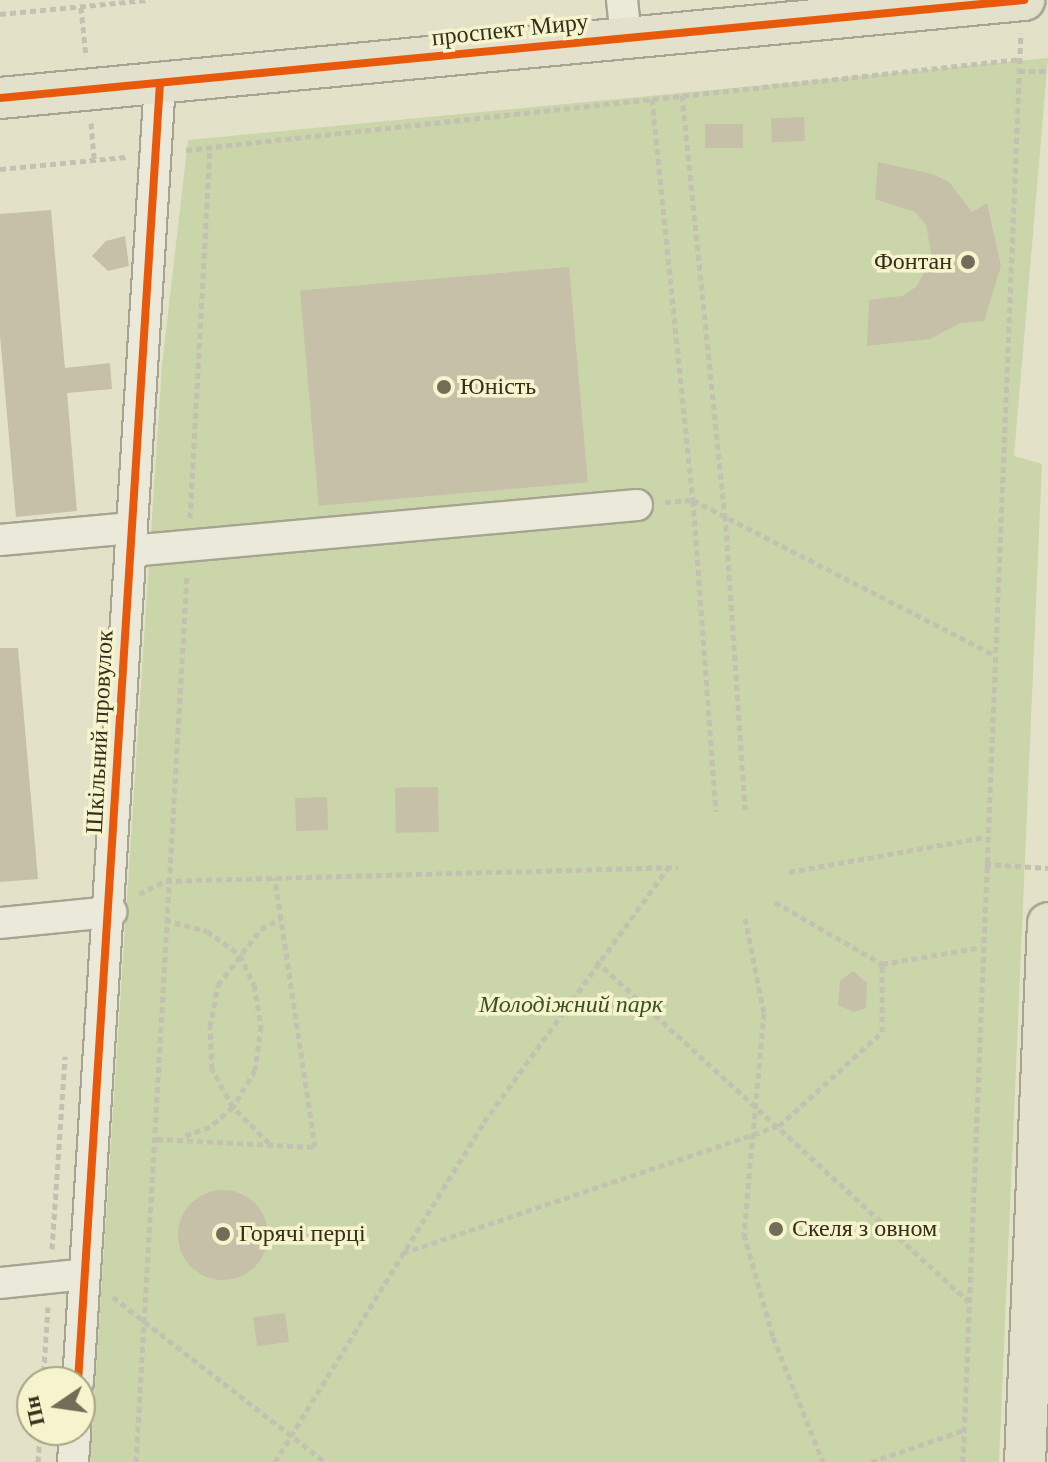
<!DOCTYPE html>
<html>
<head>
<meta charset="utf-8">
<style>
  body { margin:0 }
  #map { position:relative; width:1048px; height:1462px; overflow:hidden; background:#e3e2c8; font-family:Georgia,serif }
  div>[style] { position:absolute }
  .green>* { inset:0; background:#cad5aa }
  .building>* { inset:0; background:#c6c0a9; transform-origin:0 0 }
  .round { border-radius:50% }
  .path>* { height:5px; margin-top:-2.5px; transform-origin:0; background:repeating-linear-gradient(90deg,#c3c1b1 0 6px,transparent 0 10px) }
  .roads { filter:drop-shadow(2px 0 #a7a592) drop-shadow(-2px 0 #a7a592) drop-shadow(0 2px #a7a592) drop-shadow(0 -2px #a7a592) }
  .minor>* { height:30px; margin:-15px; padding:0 15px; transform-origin:15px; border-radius:15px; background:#ebeada }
  .major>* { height:40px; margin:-20px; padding:0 20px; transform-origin:20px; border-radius:20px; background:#e3e1cb }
  .cycleway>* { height:8px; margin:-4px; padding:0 4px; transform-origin:4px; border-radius:4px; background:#e8590c }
  .dots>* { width:22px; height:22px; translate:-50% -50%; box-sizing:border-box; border:4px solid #f5f4cd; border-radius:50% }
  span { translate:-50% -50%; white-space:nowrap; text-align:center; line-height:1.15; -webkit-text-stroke:7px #f5f4cd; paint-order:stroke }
  .street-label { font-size:24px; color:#352e1b }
  .poi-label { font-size:24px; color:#352e1b }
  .right { translate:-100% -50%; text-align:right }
  .left { translate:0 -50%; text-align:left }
  .park-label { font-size:24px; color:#395122; font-style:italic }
  .north { position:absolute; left:16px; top:1366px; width:80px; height:80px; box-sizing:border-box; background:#f5f4cd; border:2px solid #a8a586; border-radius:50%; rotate:257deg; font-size:22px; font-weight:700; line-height:32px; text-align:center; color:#352e1b }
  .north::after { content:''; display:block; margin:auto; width:28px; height:36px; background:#726d58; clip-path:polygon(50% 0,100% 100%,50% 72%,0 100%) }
</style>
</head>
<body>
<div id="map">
  <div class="green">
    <div style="clip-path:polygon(1048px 58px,1014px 456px,1042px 464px,999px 1462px,90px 1462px,162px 365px,188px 140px)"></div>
  </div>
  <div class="building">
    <div style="left:804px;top:117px;width:24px;height:33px;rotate:88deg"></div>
    <div style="left:743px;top:124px;width:24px;height:38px;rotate:90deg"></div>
    <div style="clip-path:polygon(878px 162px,932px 174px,949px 182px,972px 212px,987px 203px,1001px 266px,984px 321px,960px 323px,930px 339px,867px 346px,869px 300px,902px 296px,916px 287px,932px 258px,926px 225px,915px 212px,875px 199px)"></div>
    <div style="clip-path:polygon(51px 210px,65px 368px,110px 363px,112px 389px,67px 393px,77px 511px,16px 517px,0 335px,0 214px)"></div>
    <div style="clip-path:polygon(125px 236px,129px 266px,108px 271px,92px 256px,106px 241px)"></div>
    <div style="left:569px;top:267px;width:216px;height:270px;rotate:85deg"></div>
    <div style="clip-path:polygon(0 648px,18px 648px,38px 879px,0 882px)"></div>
    <div style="left:438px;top:787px;width:45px;height:43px;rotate:89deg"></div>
    <div style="left:327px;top:797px;width:33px;height:32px;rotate:88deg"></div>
    <div style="clip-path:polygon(853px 971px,867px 983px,866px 1008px,854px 1012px,838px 1005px,840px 981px)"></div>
    <div class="round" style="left:178px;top:1190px;width:90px;height:90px"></div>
    <div style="left:285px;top:1313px;width:29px;height:32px;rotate:82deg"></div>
  </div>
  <div class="path">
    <div style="left:81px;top:7px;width:50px;rotate:84.3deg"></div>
    <div style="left:0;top:14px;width:150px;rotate:-5.4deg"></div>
    <div style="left:1019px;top:71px;width:29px"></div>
    <div style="left:682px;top:95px;width:422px;rotate:84.2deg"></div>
    <div style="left:725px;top:515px;width:295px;rotate:86.1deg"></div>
    <div style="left:652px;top:99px;width:403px;rotate:84.2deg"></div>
    <div style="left:693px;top:500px;width:312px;rotate:85.8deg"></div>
    <div style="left:91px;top:123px;width:37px;rotate:85deg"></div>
    <div style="left:186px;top:150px;width:839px;rotate:-6.23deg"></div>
    <div style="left:0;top:169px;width:129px;rotate:-5.4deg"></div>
    <div style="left:665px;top:502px;width:28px;rotate:-4deg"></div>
    <div style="left:693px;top:500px;width:339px;rotate:27.2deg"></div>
    <div style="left:190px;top:518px;width:372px;rotate:-86.9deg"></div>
    <div style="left:985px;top:864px;width:63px;rotate:3.6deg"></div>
    <div style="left:789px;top:872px;width:200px;rotate:-10.1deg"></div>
    <div style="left:139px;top:894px;width:30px;rotate:-26deg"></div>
    <div style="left:166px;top:881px;width:512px;rotate:-1.57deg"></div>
    <div style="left:775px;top:902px;width:124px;rotate:30.1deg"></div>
    <div style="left:882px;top:964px;width:101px;rotate:-9.6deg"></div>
    <div style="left:745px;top:918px;width:97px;rotate:78.7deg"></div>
    <div style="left:764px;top:1013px;width:222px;rotate:95.2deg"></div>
    <div style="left:744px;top:1234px;width:107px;rotate:74.3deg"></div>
    <div style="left:773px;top:1337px;width:135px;rotate:68.2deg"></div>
    <div style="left:165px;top:920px;width:43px;rotate:14.7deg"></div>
    <div style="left:207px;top:931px;width:41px;rotate:36deg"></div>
    <div style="left:240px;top:955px;width:33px;rotate:65deg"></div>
    <div style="left:254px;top:985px;width:42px;rotate:80.3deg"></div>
    <div style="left:261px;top:1026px;width:44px;rotate:97.8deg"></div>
    <div style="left:255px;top:1070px;width:43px;rotate:120.7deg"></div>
    <div style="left:233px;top:1107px;width:30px;rotate:139deg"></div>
    <div style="left:210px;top:1127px;width:28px;rotate:161deg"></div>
    <div style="left:596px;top:961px;width:505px;rotate:42.43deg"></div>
    <div style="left:157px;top:1139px;width:158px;rotate:2.9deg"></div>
    <div style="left:315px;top:1147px;width:272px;rotate:-98.5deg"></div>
    <div style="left:269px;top:1143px;width:51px;rotate:-135deg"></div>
    <div style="left:233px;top:1107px;width:43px;rotate:-118.9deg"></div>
    <div style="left:212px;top:1069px;width:42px;rotate:-92.7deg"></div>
    <div style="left:210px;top:1027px;width:43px;rotate:-79.2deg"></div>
    <div style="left:218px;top:985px;width:71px;rotate:-52.5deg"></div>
    <div style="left:261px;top:929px;width:23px;rotate:-29deg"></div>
    <div style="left:52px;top:1249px;width:193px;rotate:-86.1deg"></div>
    <div style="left:403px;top:1253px;width:397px;rotate:-18.7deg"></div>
    <div style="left:779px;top:1126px;width:139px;rotate:-42.4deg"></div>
    <div style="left:882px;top:1032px;width:68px;rotate:-90deg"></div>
    <div style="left:113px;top:1297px;width:269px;rotate:37.9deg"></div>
    <div style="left:43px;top:1382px;width:75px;rotate:-86.2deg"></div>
    <div style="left:38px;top:1462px;width:32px;rotate:-86deg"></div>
    <div style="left:136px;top:1462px;width:887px;rotate:-86.71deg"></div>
    <div style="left:275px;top:1462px;width:399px;rotate:-58.4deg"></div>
    <div style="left:484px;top:1122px;width:312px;rotate:-54.1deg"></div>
    <div style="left:871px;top:1462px;width:98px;rotate:-19deg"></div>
    <div style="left:963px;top:1462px;width:1430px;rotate:-87.68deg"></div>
  </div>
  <div class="roads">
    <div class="minor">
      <div style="left:622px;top:0;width:39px;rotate:84deg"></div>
      <div style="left:0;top:540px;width:132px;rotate:-5.2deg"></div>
      <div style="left:130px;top:551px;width:509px;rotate:-5.18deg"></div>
      <div style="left:0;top:923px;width:112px;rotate:-5.7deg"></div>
      <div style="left:0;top:1283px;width:85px;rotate:-6deg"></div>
      <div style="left:78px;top:1382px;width:1301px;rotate:-86.39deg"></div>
      <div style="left:73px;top:1462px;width:32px;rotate:-86deg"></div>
    </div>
    <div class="major">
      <div style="left:0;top:98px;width:1029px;rotate:-5.47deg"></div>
      <div style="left:1025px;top:1462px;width:539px;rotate:-87.56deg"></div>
    </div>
  </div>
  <div class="cycleway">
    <div style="left:0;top:98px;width:1029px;rotate:-5.47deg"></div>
    <div style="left:78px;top:1382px;width:1301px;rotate:-86.39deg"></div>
  </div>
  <div class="dots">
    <div style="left:968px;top:262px;background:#726d58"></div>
    <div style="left:444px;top:387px;background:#726d58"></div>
    <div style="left:776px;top:1229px;background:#726d58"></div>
    <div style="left:223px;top:1234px;background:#726d58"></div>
  </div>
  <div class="street-label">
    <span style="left:510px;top:30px;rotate:-6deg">проспект Миру</span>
    <span style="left:100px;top:732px;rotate:-87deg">Шкільний провулок</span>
  </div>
  <div class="poi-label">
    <span class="right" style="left:952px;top:262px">Фонтан</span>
    <span class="left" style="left:460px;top:387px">Юність</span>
    <span class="left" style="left:792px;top:1229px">Скеля з овном</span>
    <span class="left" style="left:239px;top:1234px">Горячі перці</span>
  </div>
  <div class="park-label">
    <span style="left:571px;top:1005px">Молодіжний парк</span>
  </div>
  <div class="north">Пн</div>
</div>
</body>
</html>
